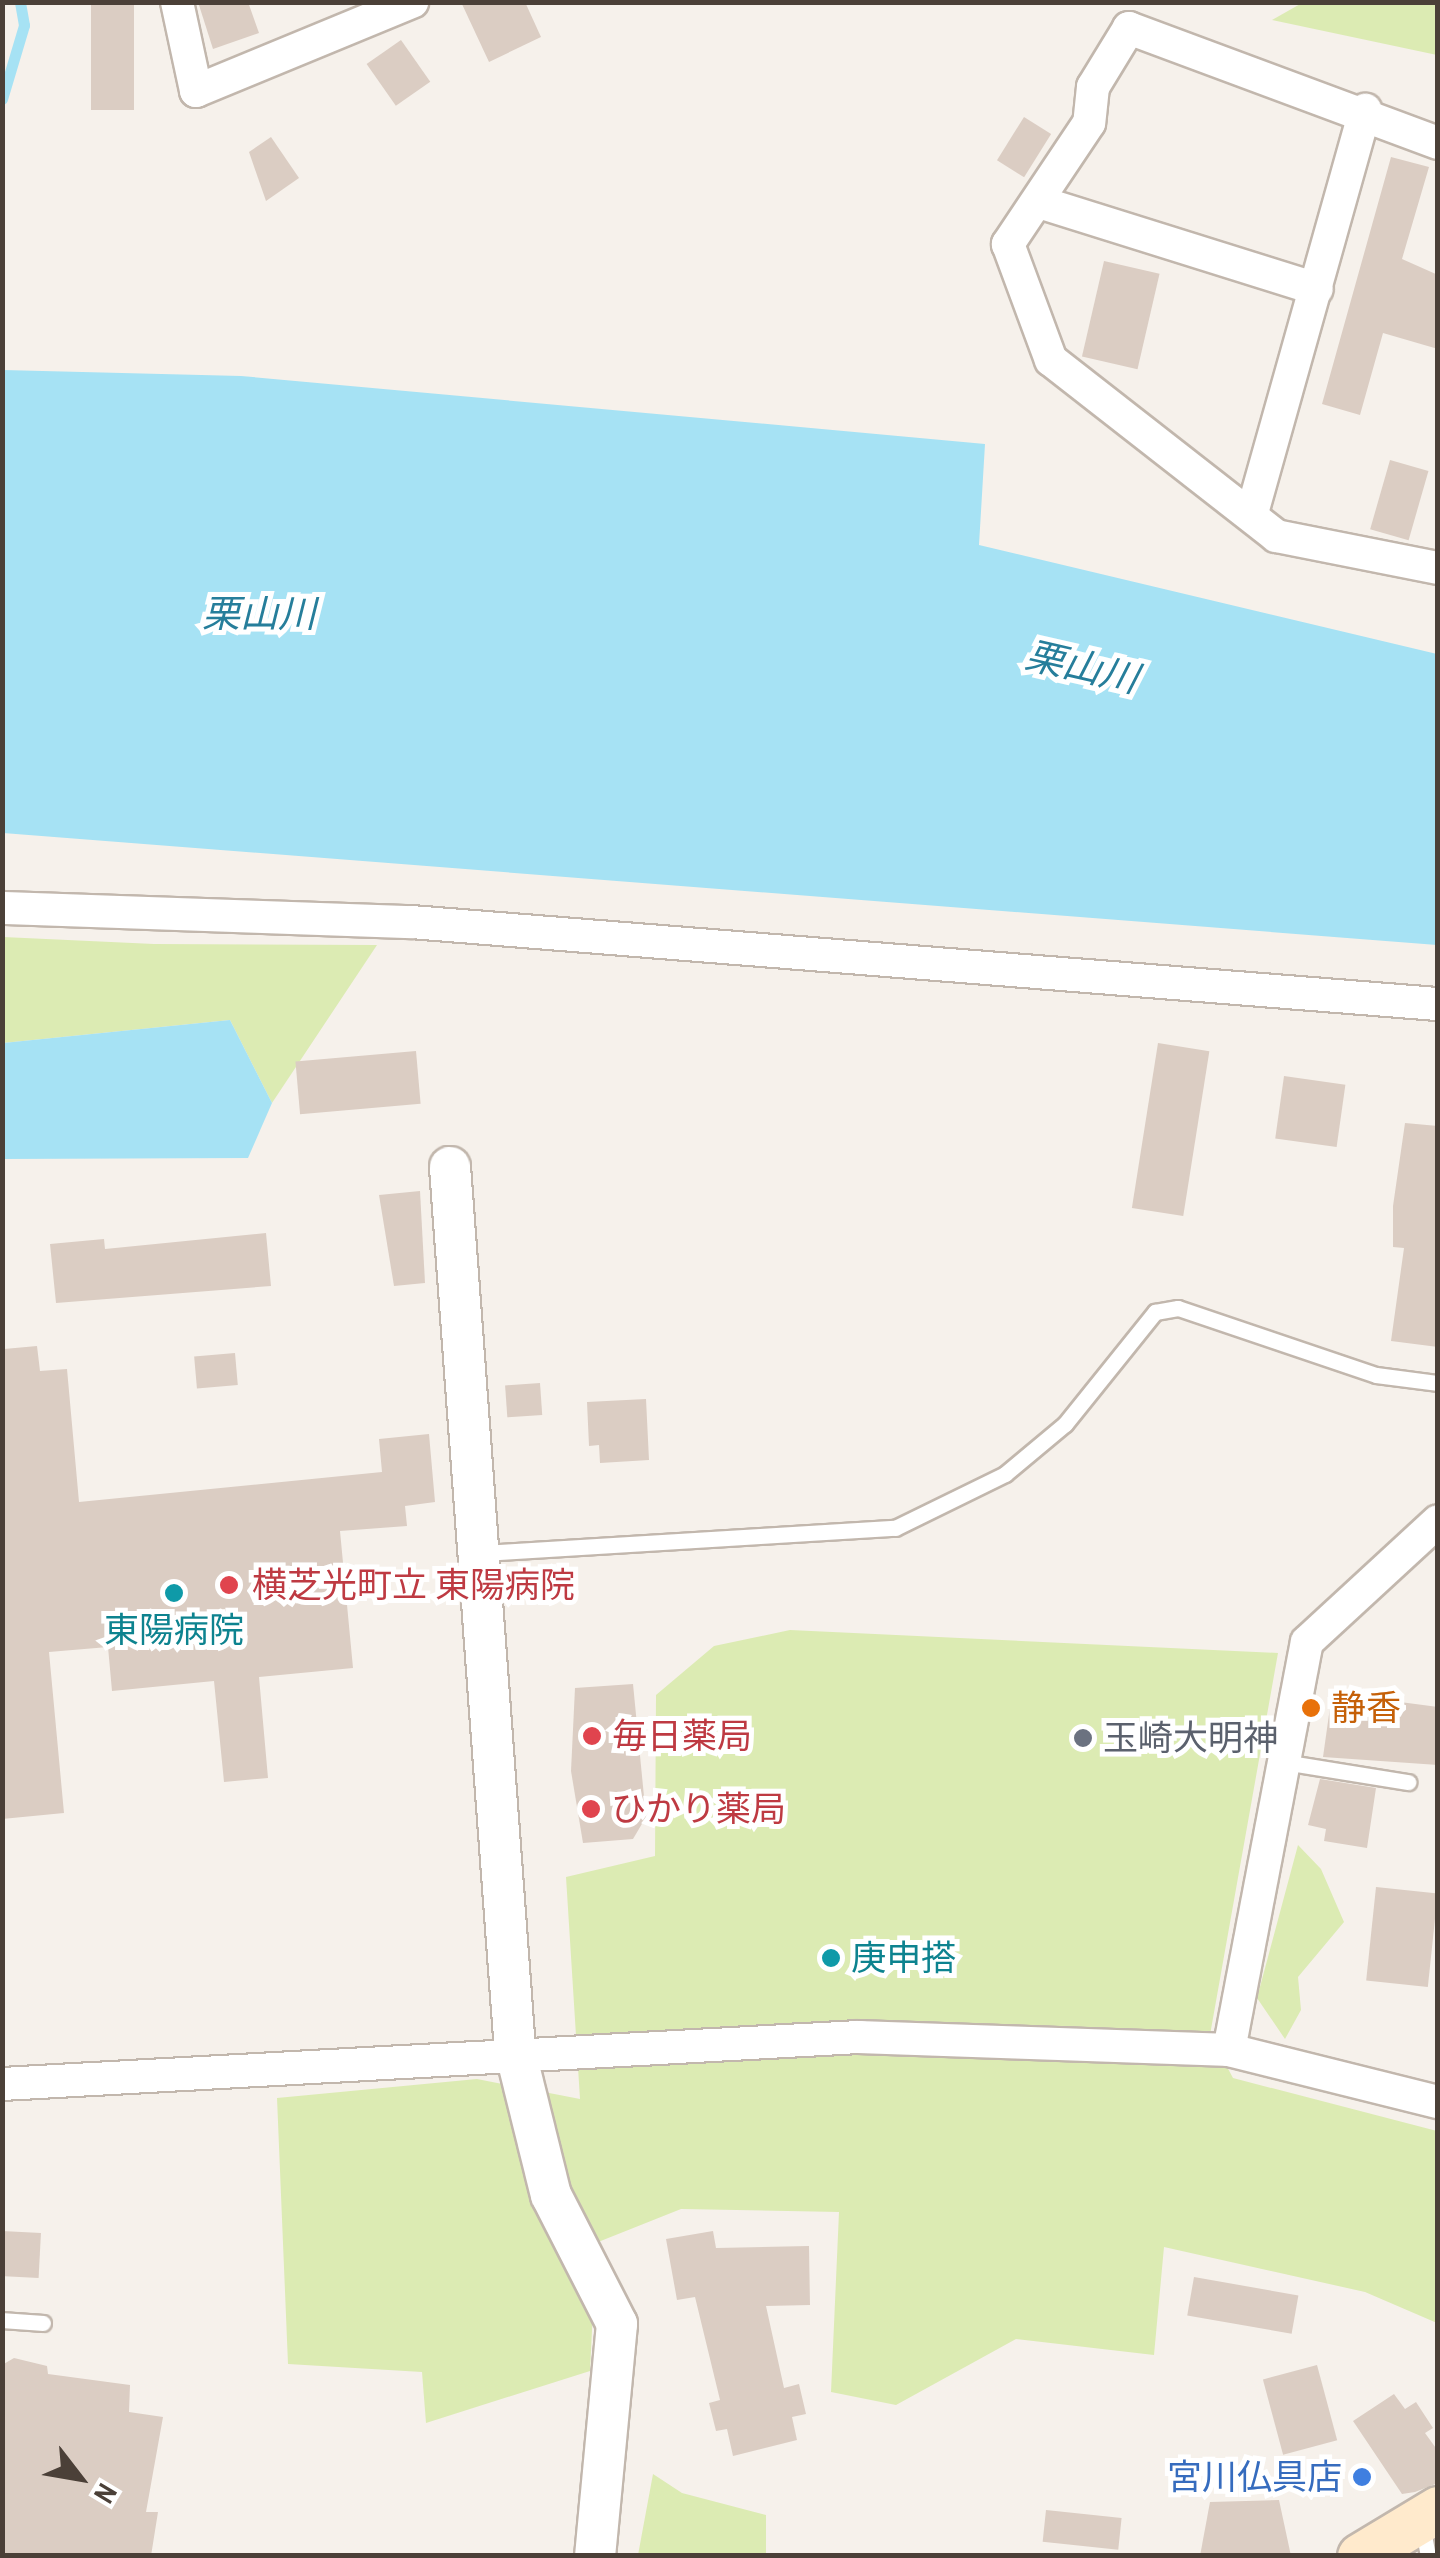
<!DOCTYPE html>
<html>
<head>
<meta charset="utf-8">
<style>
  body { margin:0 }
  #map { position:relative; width:1440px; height:2558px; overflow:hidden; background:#f6f1eb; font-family:"Archivo Narrow","Noto Sans JP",sans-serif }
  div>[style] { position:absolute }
  .green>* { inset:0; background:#dcebb3 }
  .water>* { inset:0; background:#a6e2f4 }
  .stream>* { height:11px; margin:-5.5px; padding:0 5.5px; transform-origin:5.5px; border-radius:5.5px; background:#a6e2f4 }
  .building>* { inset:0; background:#dbcdc3; transform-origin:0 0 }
  .roads { filter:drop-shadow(2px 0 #c2b7ad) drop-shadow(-2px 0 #c2b7ad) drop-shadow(0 2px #c2b7ad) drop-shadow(0 -2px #c2b7ad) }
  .service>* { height:15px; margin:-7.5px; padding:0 7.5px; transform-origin:7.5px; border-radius:7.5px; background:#fff }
  .minor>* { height:32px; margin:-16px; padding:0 16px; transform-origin:16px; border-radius:16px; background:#fff }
  .tertiary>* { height:40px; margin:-20px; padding:0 20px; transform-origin:20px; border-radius:20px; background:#fff }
  .secondary>* { height:45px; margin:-22.5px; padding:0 22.5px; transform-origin:22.5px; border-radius:22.5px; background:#ffeacc }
  .dots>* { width:28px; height:28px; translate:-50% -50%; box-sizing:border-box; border:5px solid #fff; border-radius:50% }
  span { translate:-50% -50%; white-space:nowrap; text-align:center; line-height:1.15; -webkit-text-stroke:10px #fff; paint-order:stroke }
  .health-label { font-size:35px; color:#be3a42 }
  .left { translate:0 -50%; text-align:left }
  .culture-label { font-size:35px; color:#0d838f }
  .food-label { font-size:35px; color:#c56008 }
  .worship-label { font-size:35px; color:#5b616d }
  .shop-label { font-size:35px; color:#366cbe }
  .right { translate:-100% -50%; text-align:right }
  .water-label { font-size:38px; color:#267e9b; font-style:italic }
  .frame { position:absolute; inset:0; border:5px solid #4b4038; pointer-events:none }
  .north { position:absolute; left:30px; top:2428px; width:100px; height:100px; -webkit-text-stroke:8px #fff; paint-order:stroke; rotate:121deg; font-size:28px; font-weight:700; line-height:40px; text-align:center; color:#4b4038 }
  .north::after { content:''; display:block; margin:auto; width:35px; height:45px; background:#4b4038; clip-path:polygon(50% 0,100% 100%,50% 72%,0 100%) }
</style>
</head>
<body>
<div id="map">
  <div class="green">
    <div style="clip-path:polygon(1302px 3px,1437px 3px,1437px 55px,1272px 20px)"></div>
    <div style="clip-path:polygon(3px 937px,154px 944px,377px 945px,272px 1103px,230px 1020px,3px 1043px)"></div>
    <div style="clip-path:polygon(790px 1630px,1278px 1653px,1210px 2035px,1233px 2078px,1437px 2131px,1437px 2323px,1365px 2292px,1164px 2247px,1154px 2355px,1016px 2339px,896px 2405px,831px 2392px,839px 2212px,681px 2209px,563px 2256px,593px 2309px,590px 2371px,426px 2423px,422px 2372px,288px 2364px,277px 2098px,477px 2079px,580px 2099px,566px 1877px,655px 1856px,656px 1695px,714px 1646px)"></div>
    <div style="clip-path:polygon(1298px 1845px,1321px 1869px,1344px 1922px,1298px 1977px,1301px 2010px,1285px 2039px,1257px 1998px)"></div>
    <div style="clip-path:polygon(653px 2474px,682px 2493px,766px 2515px,766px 2555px,638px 2555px)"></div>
  </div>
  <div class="water">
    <div style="clip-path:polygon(3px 370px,241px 376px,985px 444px,979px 545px,1437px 654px,1437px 945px,3px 833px)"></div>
    <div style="clip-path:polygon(230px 1020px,272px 1103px,248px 1158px,3px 1159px,3px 1043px)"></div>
  </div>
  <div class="stream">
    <div style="left:2px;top:99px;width:77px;rotate:-73.4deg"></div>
    <div style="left:24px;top:25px;width:23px;rotate:-100deg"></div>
  </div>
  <div class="building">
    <div style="left:91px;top:2px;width:43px;height:108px"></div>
    <div style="clip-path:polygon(198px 2px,248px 2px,259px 33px,213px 49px)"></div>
    <div style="clip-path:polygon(461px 2px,525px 2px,541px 37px,489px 62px)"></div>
    <div style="left:401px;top:40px;width:51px;height:42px;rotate:55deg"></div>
    <div style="left:1024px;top:117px;width:32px;height:51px;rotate:32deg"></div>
    <div style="clip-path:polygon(271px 137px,299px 178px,266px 201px,249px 152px)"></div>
    <div style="clip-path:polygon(1391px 157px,1429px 167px,1402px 259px,1438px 275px,1438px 349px,1383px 333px,1360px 415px,1322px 404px)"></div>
    <div style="left:1104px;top:261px;width:57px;height:98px;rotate:13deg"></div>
    <div style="left:1390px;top:460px;width:40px;height:72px;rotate:16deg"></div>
    <div style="left:1158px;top:1043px;width:52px;height:167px;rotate:9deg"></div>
    <div style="left:416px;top:1051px;width:53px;height:121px;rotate:85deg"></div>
    <div style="left:1284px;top:1076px;width:62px;height:63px;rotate:8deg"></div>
    <div style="clip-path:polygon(1405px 1123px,1438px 1126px,1438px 1347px,1391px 1341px,1404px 1248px,1393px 1247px,1393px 1206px)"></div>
    <div style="clip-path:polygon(420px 1191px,425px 1283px,394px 1286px,379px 1195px)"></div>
    <div style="clip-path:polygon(266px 1233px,271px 1286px,56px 1303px,50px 1244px,104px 1239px,105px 1249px)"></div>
    <div style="clip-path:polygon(37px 1346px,40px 1371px,67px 1369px,79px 1502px,382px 1472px,379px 1439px,429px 1434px,435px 1502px,405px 1506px,407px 1526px,340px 1531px,353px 1668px,259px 1677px,268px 1778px,224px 1782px,214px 1681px,112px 1691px,108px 1647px,49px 1652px,64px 1813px,2px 1819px,4px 1349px)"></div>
    <div style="left:235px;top:1353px;width:32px;height:41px;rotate:85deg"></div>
    <div style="left:540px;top:1383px;width:32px;height:35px;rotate:86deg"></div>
    <div style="clip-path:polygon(646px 1399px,649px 1460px,600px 1463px,599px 1445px,589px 1446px,587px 1402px)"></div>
    <div style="clip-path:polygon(633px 1684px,646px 1817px,633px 1839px,583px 1843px,571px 1771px,575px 1688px)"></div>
    <div style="clip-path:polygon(1332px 1693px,1438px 1707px,1438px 1765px,1323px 1757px)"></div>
    <div style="clip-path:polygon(1320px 1779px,1376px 1788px,1367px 1848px,1324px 1841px,1326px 1829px,1308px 1825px)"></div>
    <div style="left:1376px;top:1887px;width:62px;height:94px;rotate:6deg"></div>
    <div style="left:2px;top:2231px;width:39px;height:45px;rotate:3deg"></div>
    <div style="clip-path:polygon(713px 2231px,716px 2248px,809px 2246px,810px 2305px,766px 2306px,784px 2388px,799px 2384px,806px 2414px,792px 2417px,797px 2440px,733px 2456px,727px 2429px,716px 2431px,709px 2403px,720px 2400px,695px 2297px,677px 2300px,666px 2239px)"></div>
    <div style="left:1194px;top:2277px;width:106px;height:39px;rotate:10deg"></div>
    <div style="clip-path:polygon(14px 2358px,47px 2366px,48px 2374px,130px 2385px,129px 2412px,163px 2417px,146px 2512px,158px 2512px,151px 2556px,2px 2556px,2px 2365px)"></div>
    <div style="left:1317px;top:2365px;width:78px;height:56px;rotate:75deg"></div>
    <div style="clip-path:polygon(1394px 2394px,1405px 2409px,1416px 2402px,1433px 2428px,1425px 2433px,1438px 2451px,1438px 2483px,1415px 2492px,1402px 2494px,1353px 2421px)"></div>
    <div style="clip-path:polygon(1279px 2500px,1291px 2556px,1200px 2556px,1210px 2502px)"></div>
    <div style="left:1046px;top:2510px;width:76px;height:32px;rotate:6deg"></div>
  </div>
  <div class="roads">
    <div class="service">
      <div style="left:482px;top:1553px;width:414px;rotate:-3.5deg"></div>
      <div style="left:895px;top:1528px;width:123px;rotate:-26.1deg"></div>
      <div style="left:1005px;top:1474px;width:78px;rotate:-39.8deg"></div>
      <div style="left:1065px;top:1424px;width:144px;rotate:-51.2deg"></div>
      <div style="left:1155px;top:1312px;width:23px;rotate:-10deg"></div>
      <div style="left:1178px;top:1308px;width:209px;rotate:18.7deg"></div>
      <div style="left:1376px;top:1375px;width:63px;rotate:7.4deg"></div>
      <div style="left:1284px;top:1762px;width:126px;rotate:9.2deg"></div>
      <div style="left:2px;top:2320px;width:41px;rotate:4.2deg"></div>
      <div style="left:1422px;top:2525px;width:32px;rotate:79deg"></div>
    </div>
    <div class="minor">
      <div style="left:177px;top:2px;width:91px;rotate:77.9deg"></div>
      <div style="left:196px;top:91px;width:234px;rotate:-22.4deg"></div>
      <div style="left:1438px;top:143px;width:330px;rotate:-159.6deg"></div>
      <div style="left:1129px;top:28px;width:69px;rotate:121.4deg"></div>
      <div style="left:1093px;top:87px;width:36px;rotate:96deg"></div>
      <div style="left:1089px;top:123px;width:146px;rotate:123.8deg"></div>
      <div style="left:1008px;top:244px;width:124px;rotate:69.7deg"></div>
      <div style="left:1051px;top:360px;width:286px;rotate:38deg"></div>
      <div style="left:1276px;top:536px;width:165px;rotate:11.2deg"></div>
      <div style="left:1039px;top:202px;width:291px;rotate:17.4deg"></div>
      <div style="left:1252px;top:513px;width:419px;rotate:-74.3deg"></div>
      <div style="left:2px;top:908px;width:409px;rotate:2deg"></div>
      <div style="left:411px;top:922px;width:1030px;rotate:4.57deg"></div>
      <div style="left:1229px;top:2050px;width:415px;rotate:-79.2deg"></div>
      <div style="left:1307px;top:1642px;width:178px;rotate:-42.7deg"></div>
      <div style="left:2px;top:2084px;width:859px;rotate:-3.14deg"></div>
      <div style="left:860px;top:2037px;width:369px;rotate:2deg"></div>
      <div style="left:1229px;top:2050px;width:215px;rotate:14deg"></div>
    </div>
    <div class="tertiary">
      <div style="left:450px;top:1167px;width:885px;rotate:85.79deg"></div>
      <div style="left:515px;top:2050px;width:149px;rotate:76.1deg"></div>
      <div style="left:551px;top:2195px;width:145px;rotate:62.9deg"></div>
      <div style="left:617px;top:2324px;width:233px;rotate:95.4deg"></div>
    </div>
    <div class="secondary">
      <div style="left:1360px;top:2556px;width:91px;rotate:-31.1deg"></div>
    </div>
  </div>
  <div class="dots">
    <div style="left:229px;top:1585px;background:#e0444e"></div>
    <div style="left:174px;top:1593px;background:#0f9aa8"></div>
    <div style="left:1311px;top:1708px;background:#e8710a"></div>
    <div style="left:592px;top:1736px;background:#e0444e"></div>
    <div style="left:1083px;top:1738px;background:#6b7280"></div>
    <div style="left:591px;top:1809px;background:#e0444e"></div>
    <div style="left:831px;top:1958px;background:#0f9aa8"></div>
    <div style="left:1362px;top:2477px;background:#3f7fe0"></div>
  </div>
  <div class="health-label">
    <span class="left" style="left:252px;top:1585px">横芝光町立 東陽病院</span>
    <span class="left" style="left:612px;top:1736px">毎日薬局</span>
    <span class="left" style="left:611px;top:1809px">ひかり薬局</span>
  </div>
  <div class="culture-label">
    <span style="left:174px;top:1630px">東陽病院</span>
    <span class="left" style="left:851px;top:1958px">庚申搭</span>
  </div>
  <div class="food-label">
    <span class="left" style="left:1331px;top:1708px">静香</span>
  </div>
  <div class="worship-label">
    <span class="left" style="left:1103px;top:1738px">玉崎大明神</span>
  </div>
  <div class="shop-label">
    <span class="right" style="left:1342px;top:2477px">宮川仏具店</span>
  </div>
  <div class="water-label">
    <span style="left:259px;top:614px">栗山川</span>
    <span style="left:1082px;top:667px;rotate:13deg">栗山川</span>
  </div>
  <div class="frame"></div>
  <div class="north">N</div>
</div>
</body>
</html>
